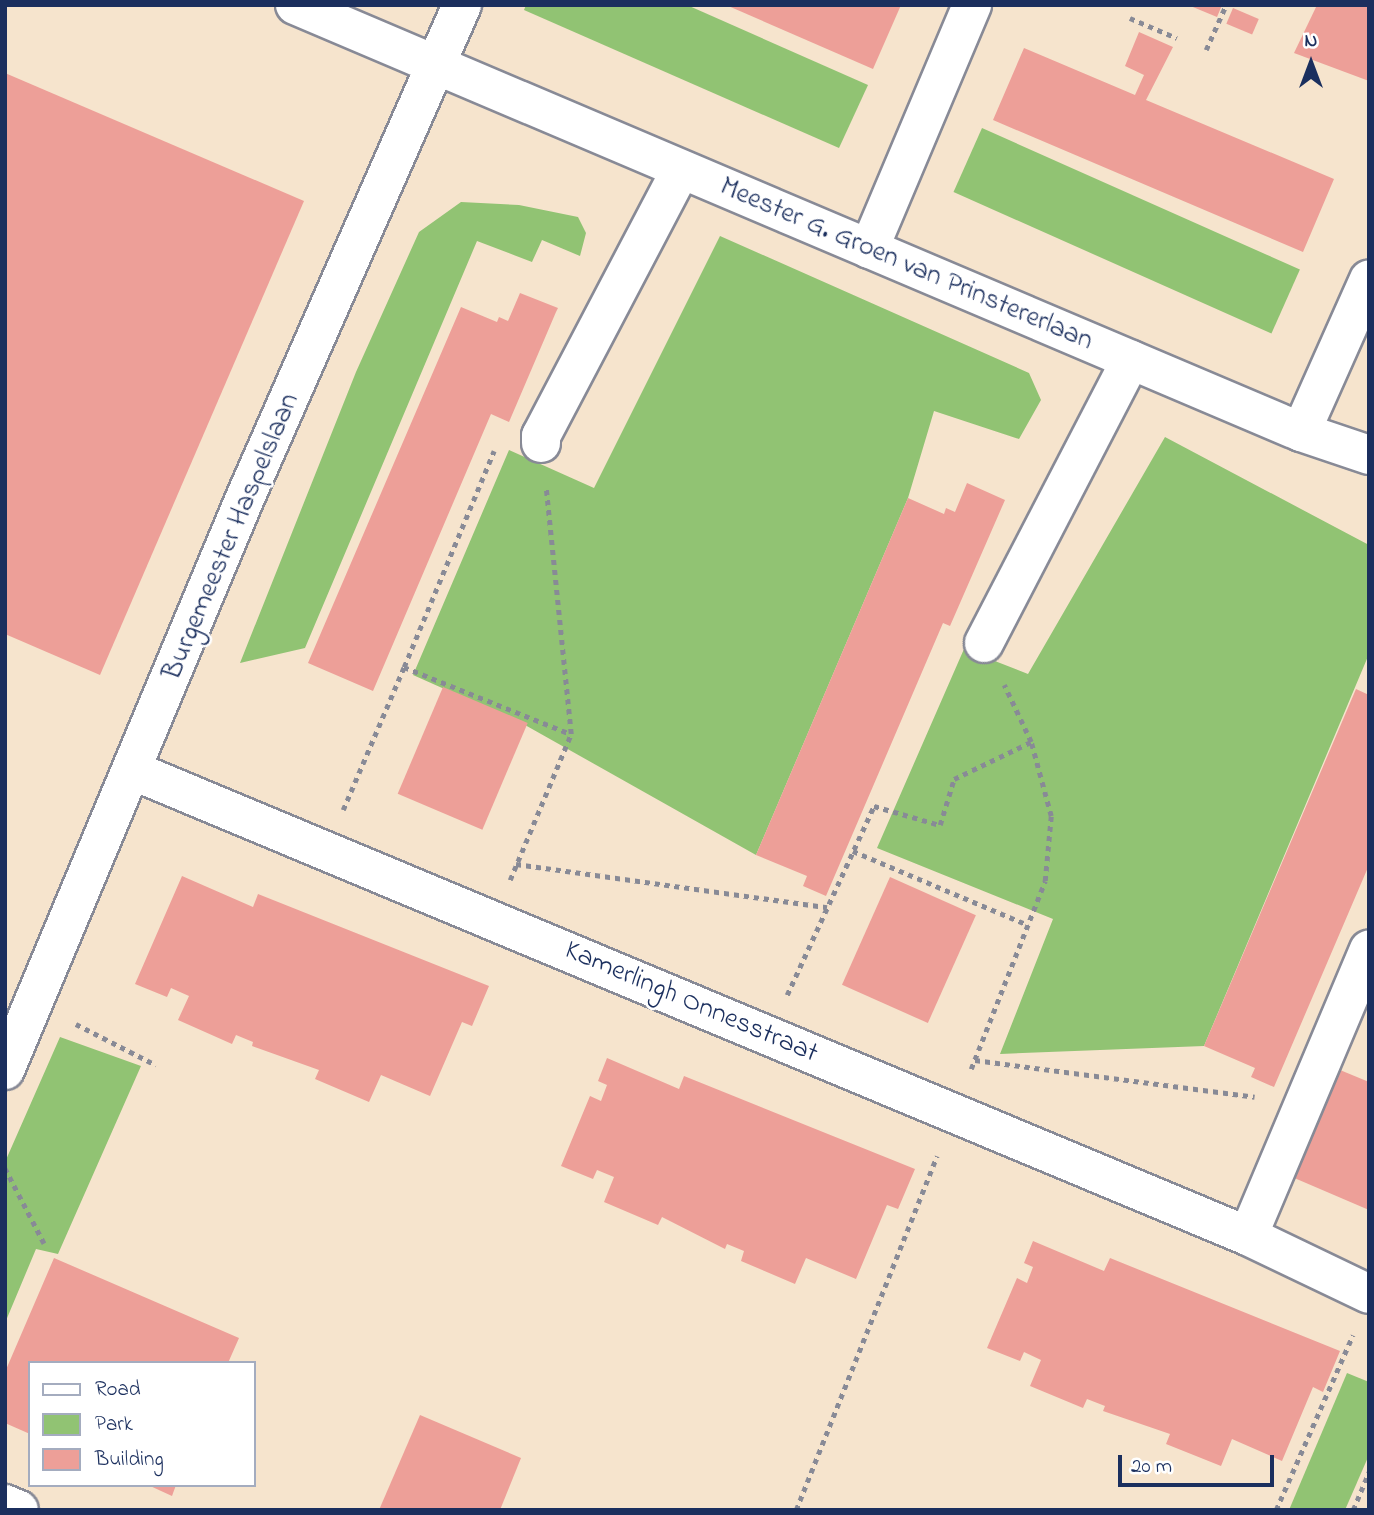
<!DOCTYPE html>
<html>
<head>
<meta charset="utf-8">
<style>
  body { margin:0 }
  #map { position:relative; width:1374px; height:1515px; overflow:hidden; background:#f6e4cd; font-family:"Indie Flower",sans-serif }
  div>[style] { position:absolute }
  .green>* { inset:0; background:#91c373; transform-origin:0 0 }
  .building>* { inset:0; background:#ed9f98; transform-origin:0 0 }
  .path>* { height:4.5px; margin-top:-2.25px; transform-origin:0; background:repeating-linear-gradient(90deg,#888a96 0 5px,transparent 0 10px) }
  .roads { filter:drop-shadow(2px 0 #888a96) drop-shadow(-2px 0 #888a96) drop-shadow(0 2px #888a96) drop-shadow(0 -2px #888a96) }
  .minor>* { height:38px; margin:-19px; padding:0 19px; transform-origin:19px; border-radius:19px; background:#fff }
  span { translate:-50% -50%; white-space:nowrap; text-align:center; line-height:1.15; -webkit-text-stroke:5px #fff; paint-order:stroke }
  .street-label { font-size:28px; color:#1b2f5e }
  .frame { position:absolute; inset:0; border:7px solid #1b2f5e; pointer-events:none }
  .legend { position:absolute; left:28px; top:1361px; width:228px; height:126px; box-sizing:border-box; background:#fff; border:2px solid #a4acbf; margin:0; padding:9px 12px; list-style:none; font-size:21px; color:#1b2f5e }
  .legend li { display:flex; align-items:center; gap:14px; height:35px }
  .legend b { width:35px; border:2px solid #a4acbf }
  .north { position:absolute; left:1276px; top:28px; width:70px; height:70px; -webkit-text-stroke:5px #fff; paint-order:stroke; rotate:0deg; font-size:19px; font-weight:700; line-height:28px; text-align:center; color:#1b2f5e }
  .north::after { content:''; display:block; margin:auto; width:24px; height:32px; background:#1b2f5e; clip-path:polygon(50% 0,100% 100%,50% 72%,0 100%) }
  .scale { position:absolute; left:1118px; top:1455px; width:156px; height:32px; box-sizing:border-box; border:4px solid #1b2f5e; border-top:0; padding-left:9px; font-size:21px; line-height:24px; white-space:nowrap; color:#1b2f5e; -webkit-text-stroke:5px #fff; paint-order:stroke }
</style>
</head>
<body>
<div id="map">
  <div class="green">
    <div style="clip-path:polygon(526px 5px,687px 5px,868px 85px,839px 148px,524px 10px)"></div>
    <div style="left:982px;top:128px;width:348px;height:70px;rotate:24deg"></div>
    <div style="clip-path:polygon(461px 202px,519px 205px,578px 217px,586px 233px,580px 256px,542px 240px,532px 262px,477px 241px,305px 648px,240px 663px,356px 372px,419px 232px)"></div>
    <div style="clip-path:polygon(720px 236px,1029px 373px,1041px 400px,1019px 439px,934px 411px,908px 498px,756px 855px,525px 725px,413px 675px,509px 450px,594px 488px)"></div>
    <div style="clip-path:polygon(1165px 437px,1369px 545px,1369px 654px,1204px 1046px,1000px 1054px,1053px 919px,877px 848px,964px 649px,1028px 674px)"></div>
    <div style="clip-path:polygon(60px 1037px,141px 1066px,58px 1254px,36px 1249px,5px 1323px,5px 1162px)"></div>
    <div style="clip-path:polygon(1347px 1373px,1369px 1382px,1369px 1455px,1345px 1510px,1289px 1510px)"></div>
  </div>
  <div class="building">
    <div style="clip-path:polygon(726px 5px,901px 5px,873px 69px)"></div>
    <div style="clip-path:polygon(1188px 5px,1222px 5px,1217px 17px)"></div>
    <div style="clip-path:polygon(1317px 5px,1369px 5px,1369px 81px,1294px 53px)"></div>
    <div style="left:1233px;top:8px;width:28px;height:17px;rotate:23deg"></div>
    <div style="clip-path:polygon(1139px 32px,1173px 47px,1146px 100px,1334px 179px,1303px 252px,993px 120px,1024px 48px,1135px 95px,1144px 75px,1125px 66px)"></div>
    <div style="clip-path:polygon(5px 73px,304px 201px,100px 675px,5px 634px)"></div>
    <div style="clip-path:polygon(520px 293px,558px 308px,556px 312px,509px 422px,491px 414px,373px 691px,308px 663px,461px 307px,497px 322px,499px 317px,508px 321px)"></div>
    <div style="clip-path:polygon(967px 483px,1005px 500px,950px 626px,943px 623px,826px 896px,803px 886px,807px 876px,756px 855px,908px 498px,944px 514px,946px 508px,955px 512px)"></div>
    <div style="left:443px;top:687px;width:92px;height:116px;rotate:23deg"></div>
    <div style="clip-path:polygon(1356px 689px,1369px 695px,1369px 865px,1274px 1087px,1251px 1077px,1255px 1068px,1204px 1046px)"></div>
    <div style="clip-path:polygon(182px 876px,253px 907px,258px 894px,489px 986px,472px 1026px,462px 1022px,430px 1096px,381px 1075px,369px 1102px,315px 1079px,319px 1070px,252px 1046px,253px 1042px,236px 1035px,232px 1044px,178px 1020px,189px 996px,171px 988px,167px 997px,135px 984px)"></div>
    <div style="left:890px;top:877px;width:94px;height:118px;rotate:24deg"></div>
    <div style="clip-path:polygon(607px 1058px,679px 1089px,684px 1076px,915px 1169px,898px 1209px,887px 1205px,856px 1279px,806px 1258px,795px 1284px,741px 1261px,744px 1251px,727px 1244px,725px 1249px,662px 1217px,658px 1225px,604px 1202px,614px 1177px,597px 1170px,593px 1179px,561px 1166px,590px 1096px,601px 1101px,607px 1085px,598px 1081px)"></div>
    <div style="clip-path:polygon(1340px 1070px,1369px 1082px,1369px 1210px,1292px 1177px)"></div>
    <div style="clip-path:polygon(1033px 1241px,1104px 1271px,1110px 1258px,1340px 1351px,1323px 1392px,1313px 1387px,1282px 1461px,1232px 1439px,1221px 1466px,1166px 1444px,1170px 1434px,1103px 1411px,1105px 1406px,1087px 1399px,1083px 1408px,1030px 1386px,1041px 1360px,1024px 1352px,1020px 1361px,987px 1348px,1017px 1278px,1027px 1283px,1033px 1267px,1024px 1263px)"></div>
    <div style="clip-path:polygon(54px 1258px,239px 1338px,228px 1363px,30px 1363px,30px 1434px,5px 1423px,5px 1372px)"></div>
    <div style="clip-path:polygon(420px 1415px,521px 1458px,500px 1510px,379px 1510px)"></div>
    <div style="clip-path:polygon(148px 1485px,176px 1485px,172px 1496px)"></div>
  </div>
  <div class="path">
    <div style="left:1130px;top:18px;width:51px;rotate:23.1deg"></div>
    <div style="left:1206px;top:50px;width:49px;rotate:-66deg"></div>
    <div style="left:404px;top:667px;width:234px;rotate:-67.4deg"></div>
    <div style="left:343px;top:810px;width:155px;rotate:-66.9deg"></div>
    <div style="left:404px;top:667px;width:180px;rotate:21.9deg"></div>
    <div style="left:853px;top:851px;width:190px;rotate:22.9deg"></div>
    <div style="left:516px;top:864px;width:314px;rotate:7.9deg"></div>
    <div style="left:510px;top:880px;width:158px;rotate:-67.3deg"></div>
    <div style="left:571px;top:734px;width:246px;rotate:-95.8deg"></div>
    <div style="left:787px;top:995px;width:208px;rotate:-65.3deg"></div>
    <div style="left:874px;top:806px;width:69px;rotate:16.1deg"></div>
    <div style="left:940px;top:825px;width:48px;rotate:-73.1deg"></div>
    <div style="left:954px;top:779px;width:85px;rotate:-25.7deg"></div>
    <div style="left:76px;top:1024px;width:90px;rotate:27.1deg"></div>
    <div style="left:975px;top:1060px;width:282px;rotate:7.5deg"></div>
    <div style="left:971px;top:1069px;width:202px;rotate:-68.5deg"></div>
    <div style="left:1045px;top:881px;width:65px;rotate:-84.7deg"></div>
    <div style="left:1051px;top:816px;width:77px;rotate:-105.1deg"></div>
    <div style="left:1031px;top:742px;width:63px;rotate:-115.3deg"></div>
    <div style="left:5px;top:1168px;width:85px;rotate:62.5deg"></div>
    <div style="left:796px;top:1510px;width:381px;rotate:-68.3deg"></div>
    <div style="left:1276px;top:1510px;width:191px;rotate:-66.3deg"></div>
    <div style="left:1353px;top:1510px;width:41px;rotate:-67.2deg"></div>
  </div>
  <div class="roads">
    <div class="minor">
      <div style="left:295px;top:5px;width:1093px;rotate:23deg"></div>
      <div style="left:1301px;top:432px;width:72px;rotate:18.7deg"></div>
      <div style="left:869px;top:249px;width:265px;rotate:-67.1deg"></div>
      <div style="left:1301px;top:432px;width:167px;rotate:-66deg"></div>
      <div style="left:541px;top:443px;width:7px;rotate:-90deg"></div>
      <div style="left:541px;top:436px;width:301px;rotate:-62.3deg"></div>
      <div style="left:984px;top:643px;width:319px;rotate:-62.6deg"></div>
      <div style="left:134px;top:771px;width:1207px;rotate:22.66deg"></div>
      <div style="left:1248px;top:1236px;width:134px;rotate:25.6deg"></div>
      <div style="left:5px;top:1070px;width:620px;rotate:-67.24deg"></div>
      <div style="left:245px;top:498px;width:539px;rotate:-66.24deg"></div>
      <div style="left:1248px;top:1236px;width:311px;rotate:-67.1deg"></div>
      <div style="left:5px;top:1504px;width:15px;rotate:23deg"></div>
    </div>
  </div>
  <div class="street-label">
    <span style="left:906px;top:265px;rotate:23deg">Meester G. Groen van Prinstererlaan</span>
    <span style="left:232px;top:537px;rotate:-67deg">Burgemeester Haspelslaan</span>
    <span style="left:691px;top:1003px;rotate:23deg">Kamerlingh Onnesstraat</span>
  </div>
  <div class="frame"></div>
  <ul class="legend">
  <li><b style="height:9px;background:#fff"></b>Road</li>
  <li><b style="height:19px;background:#91c373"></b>Park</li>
  <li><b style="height:19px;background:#ed9f98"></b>Building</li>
  </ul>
  <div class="north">N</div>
  <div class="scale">20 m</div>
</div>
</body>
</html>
